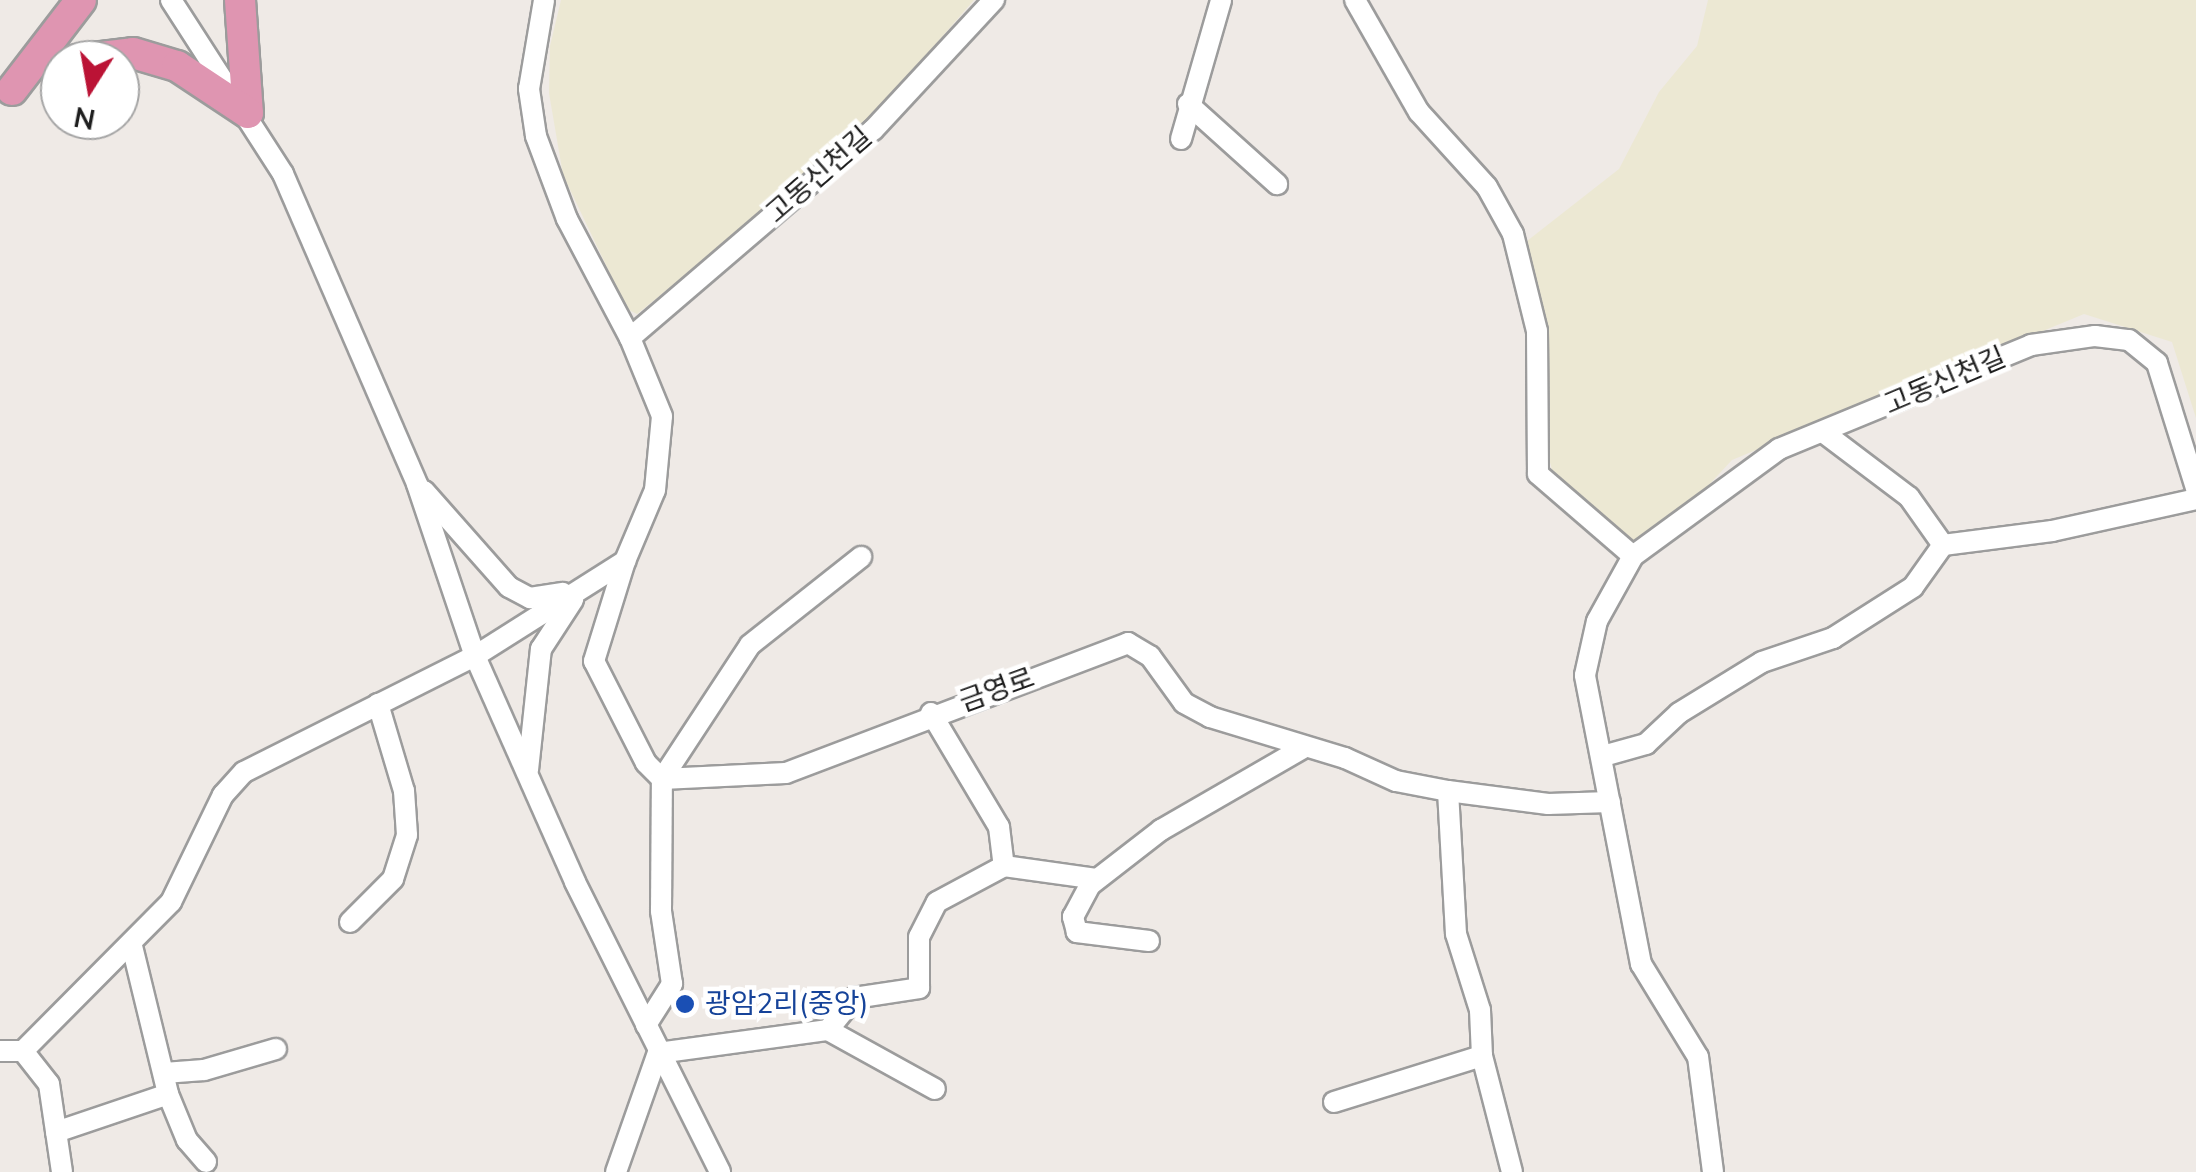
<!DOCTYPE html>
<html>
<head>
<meta charset="utf-8">
<style>
  body { margin:0 }
  #map { position:relative; width:2196px; height:1172px; overflow:hidden; background:#efeae6; font-family:"Nunito Sans","Noto Sans KR",sans-serif }
  div>[style] { position:absolute }
  .farmland>* { inset:0; background:#ece8d3 }
  .roads { filter:drop-shadow(2px 0 #9c9c9c) drop-shadow(-2px 0 #9c9c9c) drop-shadow(0 2px #9c9c9c) drop-shadow(0 -2px #9c9c9c) }
  .minor>* { height:20px; margin:-10px; padding:0 10px; transform-origin:10px; border-radius:10px; background:#fff }
  .highway>* { height:30px; margin:-15px; padding:0 15px; transform-origin:15px; border-radius:15px; background:#df95b1 }
  .dots>* { width:28px; height:28px; translate:-50% -50%; box-sizing:border-box; border:5px solid #fff; border-radius:50% }
  span { translate:-50% -50%; white-space:nowrap; text-align:center; line-height:1.15; -webkit-text-stroke:9px #fff; paint-order:stroke }
  .street-label { font-size:28px; color:#1f1f1f }
  .transit-label { font-size:28px; color:#164399 }
  .left { translate:0 -50%; text-align:left }
  .north { position:absolute; left:40px; top:40px; width:100px; height:100px; box-sizing:border-box; background:#fff; border:2px solid #a5a5a5; border-radius:50%; rotate:191deg; font-size:28px; font-weight:700; line-height:40px; text-align:center; color:#1f1f1f }
  .north::after { content:''; display:block; margin:auto; width:35px; height:45px; background:#bb1335; clip-path:polygon(50% 0,100% 100%,50% 72%,0 100%) }
</style>
</head>
<body>
<div id="map">
  <div class="farmland">
    <div style="clip-path:polygon(561px 0,974px 0,888px 99px,808px 176px,637px 314px,627px 309px,563px 175px,549px 93px,550px 46px)"></div>
    <div style="clip-path:polygon(1708px 0,2196px 0,2196px 418px,2172px 342px,2084px 314px,1732px 460px,1680px 516px,1633px 544px,1555px 481px,1545px 444px,1549px 332px,1527px 241px,1619px 169px,1659px 92px,1697px 46px)"></div>
  </div>
  <div class="roads">
    <div class="minor">
      <div style="left:171px;top:0;width:207px;rotate:57.2deg"></div>
      <div style="left:283px;top:174px;width:338px;rotate:66.6deg"></div>
      <div style="left:417px;top:484px;width:182px;rotate:71.4deg"></div>
      <div style="left:475px;top:656px;width:247px;rotate:66.1deg"></div>
      <div style="left:575px;top:882px;width:324px;rotate:63.4deg"></div>
      <div style="left:1355px;top:0;width:129px;rotate:60.3deg"></div>
      <div style="left:1419px;top:112px;width:101px;rotate:47.8deg"></div>
      <div style="left:1487px;top:187px;width:54px;rotate:61deg"></div>
      <div style="left:1513px;top:234px;width:100px;rotate:76.1deg"></div>
      <div style="left:1537px;top:331px;width:143px;rotate:89.6deg"></div>
      <div style="left:1538px;top:474px;width:125px;rotate:40.8deg"></div>
      <div style="left:1188px;top:104px;width:120px;rotate:42deg"></div>
      <div style="left:1181px;top:139px;width:145px;rotate:-73.9deg"></div>
      <div style="left:630px;top:338px;width:320px;rotate:-40.6deg"></div>
      <div style="left:873px;top:130px;width:178px;rotate:-47.1deg"></div>
      <div style="left:1823px;top:432px;width:108px;rotate:37.1deg"></div>
      <div style="left:1909px;top:497px;width:59px;rotate:54.7deg"></div>
      <div style="left:424px;top:491px;width:128px;rotate:48.5deg"></div>
      <div style="left:509px;top:587px;width:24px;rotate:28deg"></div>
      <div style="left:530px;top:598px;width:33px;rotate:-9deg"></div>
      <div style="left:625px;top:561px;width:105px;rotate:107.2deg"></div>
      <div style="left:594px;top:661px;width:114px;rotate:63deg"></div>
      <div style="left:646px;top:763px;width:23px;rotate:45deg"></div>
      <div style="left:662px;top:779px;width:160px;rotate:-56.7deg"></div>
      <div style="left:750px;top:645px;width:142px;rotate:-38.4deg"></div>
      <div style="left:931px;top:713px;width:133px;rotate:59.2deg"></div>
      <div style="left:999px;top:827px;width:39px;rotate:83deg"></div>
      <div style="left:1603px;top:756px;width:45px;rotate:-15.6deg"></div>
      <div style="left:1646px;top:744px;width:45px;rotate:-43.2deg"></div>
      <div style="left:1679px;top:713px;width:97px;rotate:-31.6deg"></div>
      <div style="left:1762px;top:662px;width:75px;rotate:-18.7deg"></div>
      <div style="left:1833px;top:638px;width:95px;rotate:-32.5deg"></div>
      <div style="left:1913px;top:587px;width:52px;rotate:-54.5deg"></div>
      <div style="left:1943px;top:545px;width:110px;rotate:-7.3deg"></div>
      <div style="left:2052px;top:531px;width:148px;rotate:-12.5deg"></div>
      <div style="left:528px;top:770px;width:122px;rotate:-83.9deg"></div>
      <div style="left:541px;top:649px;width:59px;rotate:-56.9deg"></div>
      <div style="left:350px;top:922px;width:61px;rotate:-45deg"></div>
      <div style="left:393px;top:879px;width:46px;rotate:-72.3deg"></div>
      <div style="left:407px;top:835px;width:44px;rotate:-93.9deg"></div>
      <div style="left:404px;top:791px;width:91px;rotate:-106.6deg"></div>
      <div style="left:1149px;top:941px;width:73px;rotate:-172.9deg"></div>
      <div style="left:1077px;top:932px;width:16px;rotate:-105deg"></div>
      <div style="left:1073px;top:917px;width:36px;rotate:-62deg"></div>
      <div style="left:1090px;top:885px;width:90px;rotate:-37.8deg"></div>
      <div style="left:1161px;top:830px;width:164px;rotate:-30deg"></div>
      <div style="left:132px;top:946px;width:152px;rotate:76.3deg"></div>
      <div style="left:168px;top:1094px;width:50px;rotate:67.6deg"></div>
      <div style="left:187px;top:1140px;width:29px;rotate:49deg"></div>
      <div style="left:646px;top:1025px;width:49px;rotate:-57.6deg"></div>
      <div style="left:672px;top:984px;width:74px;rotate:-98.6deg"></div>
      <div style="left:661px;top:911px;width:132px;rotate:-89.6deg"></div>
      <div style="left:662px;top:779px;width:124px;rotate:-2.8deg"></div>
      <div style="left:786px;top:773px;width:366px;rotate:-20.8deg"></div>
      <div style="left:1128px;top:643px;width:26px;rotate:31deg"></div>
      <div style="left:1150px;top:656px;width:58px;rotate:54.1deg"></div>
      <div style="left:1184px;top:703px;width:30px;rotate:28deg"></div>
      <div style="left:1210px;top:717px;width:141px;rotate:16.9deg"></div>
      <div style="left:1345px;top:758px;width:56px;rotate:24.3deg"></div>
      <div style="left:1396px;top:781px;width:53px;rotate:10.9deg"></div>
      <div style="left:828px;top:1030px;width:41px;rotate:-50.9deg"></div>
      <div style="left:854px;top:998px;width:66px;rotate:-8.7deg"></div>
      <div style="left:919px;top:988px;width:51px;rotate:-90deg"></div>
      <div style="left:919px;top:937px;width:39px;rotate:-63deg"></div>
      <div style="left:937px;top:902px;width:76px;rotate:-28.2deg"></div>
      <div style="left:1004px;top:866px;width:93px;rotate:8deg"></div>
      <div style="left:0;top:1051px;width:23px"></div>
      <div style="left:23px;top:1051px;width:210px;rotate:-45.2deg"></div>
      <div style="left:171px;top:902px;width:119px;rotate:-64.1deg"></div>
      <div style="left:223px;top:795px;width:31px;rotate:-48deg"></div>
      <div style="left:244px;top:772px;width:258px;rotate:-26.7deg"></div>
      <div style="left:475px;top:656px;width:178px;rotate:-32.3deg"></div>
      <div style="left:625px;top:561px;width:77px;rotate:-67.1deg"></div>
      <div style="left:655px;top:490px;width:74px;rotate:-84.6deg"></div>
      <div style="left:662px;top:416px;width:84px;rotate:-112.3deg"></div>
      <div style="left:630px;top:338px;width:135px;rotate:-117.9deg"></div>
      <div style="left:567px;top:219px;width:89px;rotate:-110.5deg"></div>
      <div style="left:536px;top:136px;width:48px;rotate:-98.5deg"></div>
      <div style="left:529px;top:89px;width:90px;rotate:-80.4deg"></div>
      <div style="left:23px;top:1051px;width:42px;rotate:51.8deg"></div>
      <div style="left:49px;top:1084px;width:89px;rotate:81.6deg"></div>
      <div style="left:164px;top:1073px;width:40px;rotate:-4.3deg"></div>
      <div style="left:204px;top:1070px;width:75px;rotate:-16.3deg"></div>
      <div style="left:1334px;top:1102px;width:155px;rotate:-17.3deg"></div>
      <div style="left:56px;top:1132px;width:118px;rotate:-18.7deg"></div>
      <div style="left:616px;top:1172px;width:126px;rotate:-70.6deg"></div>
      <div style="left:658px;top:1053px;width:172px;rotate:-7.7deg"></div>
      <div style="left:828px;top:1030px;width:122px;rotate:28.9deg"></div>
      <div style="left:1512px;top:1172px;width:120px;rotate:-104.5deg"></div>
      <div style="left:1482px;top:1056px;width:46px;rotate:-92.5deg"></div>
      <div style="left:1480px;top:1010px;width:80px;rotate:-107.5deg"></div>
      <div style="left:1456px;top:934px;width:143px;rotate:-93.2deg"></div>
      <div style="left:1448px;top:791px;width:101px;rotate:7.4deg"></div>
      <div style="left:1548px;top:804px;width:62px;rotate:-1.8deg"></div>
      <div style="left:1713px;top:1172px;width:116px;rotate:-97.4deg"></div>
      <div style="left:1698px;top:1057px;width:109px;rotate:-121.5deg"></div>
      <div style="left:1641px;top:964px;width:294px;rotate:-101deg"></div>
      <div style="left:1585px;top:675px;width:55px;rotate:-77.5deg"></div>
      <div style="left:1597px;top:621px;width:74px;rotate:-61deg"></div>
      <div style="left:1633px;top:556px;width:181px;rotate:-36.2deg"></div>
      <div style="left:1779px;top:449px;width:273px;rotate:-22.4deg"></div>
      <div style="left:2031px;top:345px;width:65px;rotate:-8deg"></div>
      <div style="left:2095px;top:336px;width:34px;rotate:7deg"></div>
      <div style="left:2129px;top:340px;width:36px;rotate:39deg"></div>
      <div style="left:2157px;top:363px;width:131px;rotate:72.7deg"></div>
    </div>
    <div class="highway">
      <div style="left:240px;top:0;width:113px;rotate:86deg"></div>
      <div style="left:77px;top:60px;width:56px;rotate:-7.1deg"></div>
      <div style="left:133px;top:53px;width:46px;rotate:16.5deg"></div>
      <div style="left:177px;top:66px;width:85px;rotate:33.5deg"></div>
      <div style="left:12px;top:90px;width:113px;rotate:-52.5deg"></div>
    </div>
  </div>
  <div class="dots">
    <div style="left:685px;top:1004px;background:#1a4fb4"></div>
  </div>
  <div class="street-label">
    <span style="left:819px;top:175px;rotate:-41deg">고동신천길</span>
    <span style="left:1945px;top:381px;rotate:-23deg">고동신천길</span>
    <span style="left:997px;top:690px;rotate:-20deg">금영로</span>
  </div>
  <div class="transit-label">
    <span class="left" style="left:705px;top:1004px">광암2리(중앙)</span>
  </div>
  <div class="north">N</div>
</div>
</body>
</html>
